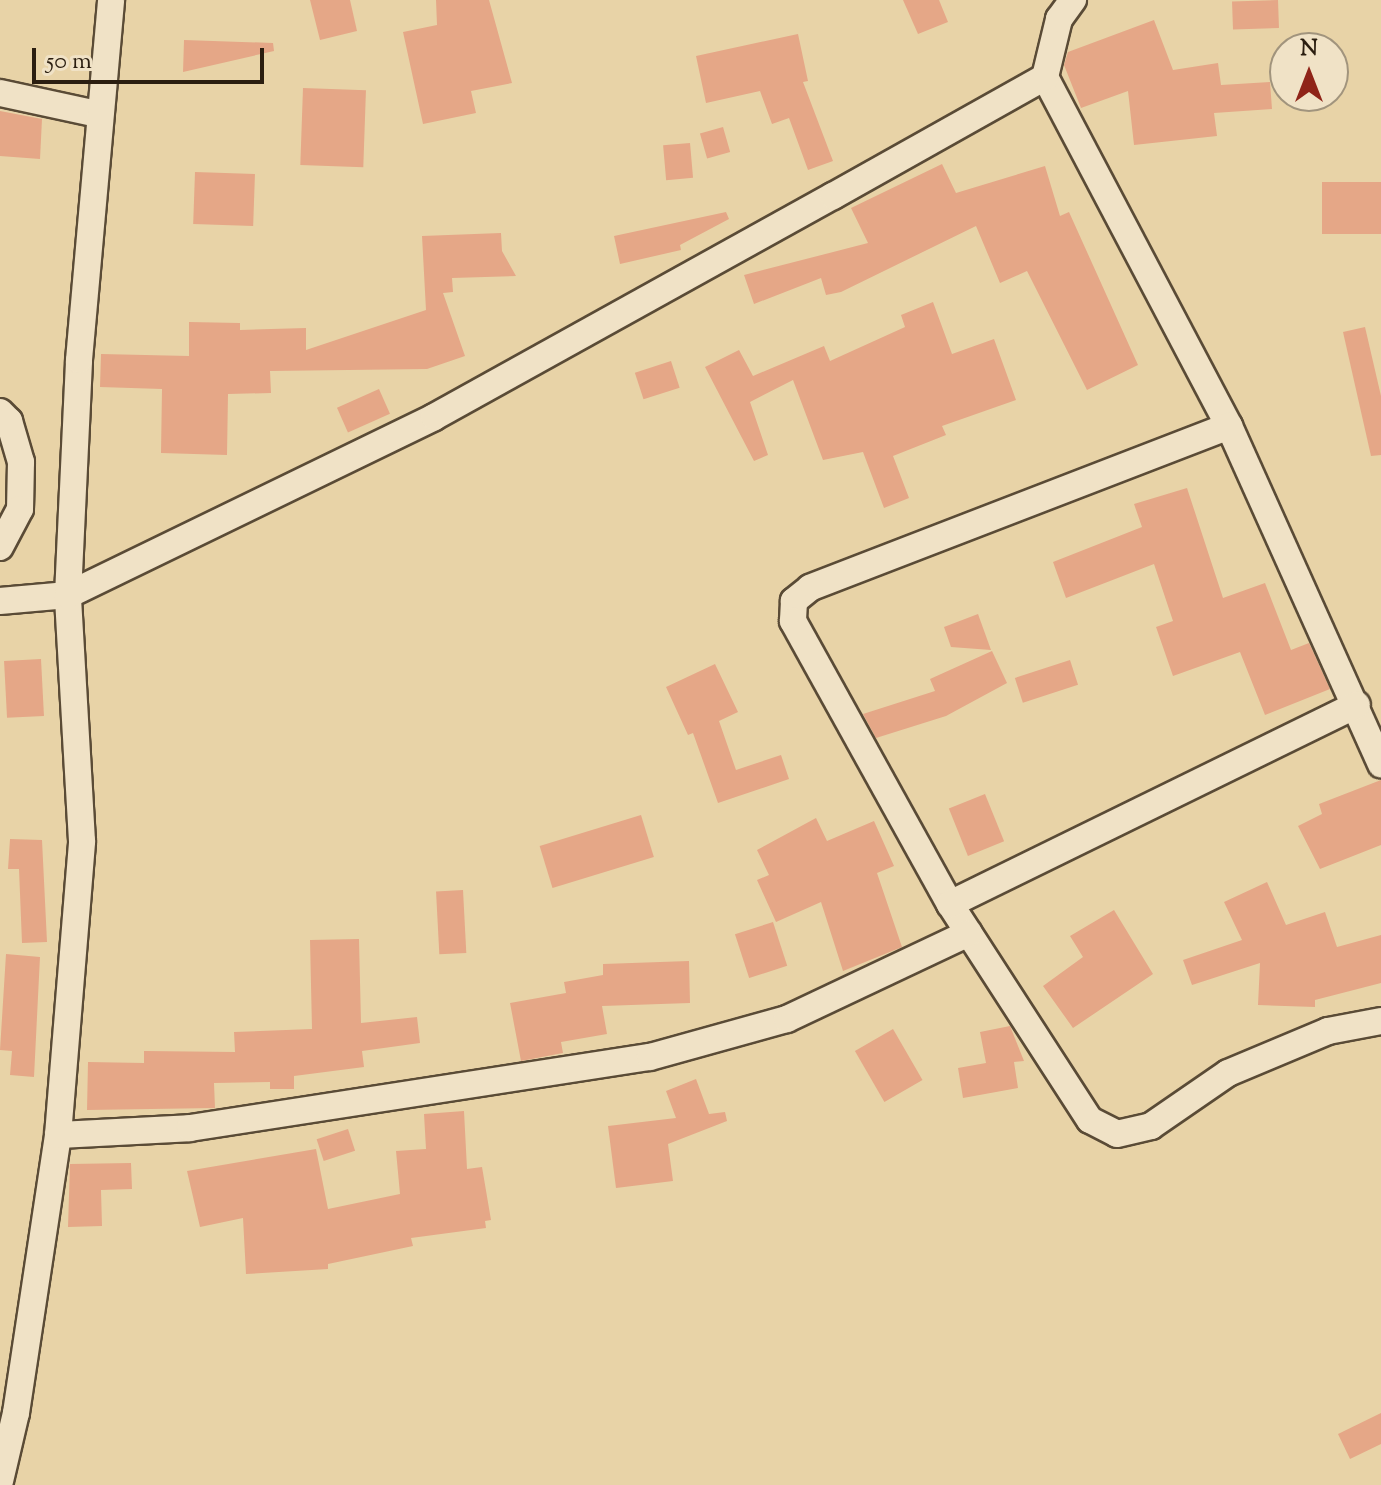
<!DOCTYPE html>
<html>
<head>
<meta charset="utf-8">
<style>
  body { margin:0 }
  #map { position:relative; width:1381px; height:1485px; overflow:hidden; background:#e8d3a7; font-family:"Sorts Mill Goudy",serif }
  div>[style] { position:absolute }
  .building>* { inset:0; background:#e5a787; transform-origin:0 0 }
  .roads { filter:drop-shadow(2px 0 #5a4b36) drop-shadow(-2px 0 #5a4b36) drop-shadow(0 2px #5a4b36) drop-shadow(0 -2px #5a4b36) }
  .minor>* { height:26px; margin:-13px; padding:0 13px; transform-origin:13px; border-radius:13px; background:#f0e2c6 }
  span { translate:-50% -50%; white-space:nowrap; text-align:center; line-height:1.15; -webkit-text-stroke:6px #f0e2c6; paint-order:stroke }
  .north { position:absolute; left:1269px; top:32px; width:80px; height:80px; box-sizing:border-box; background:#f0e2c6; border:2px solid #a1947d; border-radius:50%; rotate:0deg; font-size:22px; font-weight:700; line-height:32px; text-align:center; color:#2b1e10 }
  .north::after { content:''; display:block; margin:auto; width:28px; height:36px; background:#8f2418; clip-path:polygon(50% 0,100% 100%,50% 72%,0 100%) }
  .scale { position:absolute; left:32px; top:48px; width:232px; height:36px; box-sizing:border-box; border:4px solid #2b1e10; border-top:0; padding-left:10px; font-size:24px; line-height:28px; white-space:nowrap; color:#2b1e10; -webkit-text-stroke:6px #f0e2c6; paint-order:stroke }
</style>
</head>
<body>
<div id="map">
  <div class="building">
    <div style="clip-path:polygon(310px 0,350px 0,357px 31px,320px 40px)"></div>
    <div style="clip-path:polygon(436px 0,489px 0,512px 83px,471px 91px,476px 113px,423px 124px,403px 32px,437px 25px)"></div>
    <div style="clip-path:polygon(903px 0,939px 0,948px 22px,918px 34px)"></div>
    <div style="left:1278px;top:0;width:28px;height:46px;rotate:88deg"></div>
    <div style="clip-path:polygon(1154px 20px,1173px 70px,1218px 63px,1221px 85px,1270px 82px,1272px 109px,1214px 113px,1217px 136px,1134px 145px,1128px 91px,1081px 108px,1064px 65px,1068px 52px)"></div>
    <div style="clip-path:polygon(798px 34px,808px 81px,803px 82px,833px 161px,808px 170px,789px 118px,772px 124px,760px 91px,706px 103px,696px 56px)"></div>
    <div style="clip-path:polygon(184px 40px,273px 43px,274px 51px,183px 72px)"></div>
    <div style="left:303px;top:88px;width:63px;height:77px;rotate:2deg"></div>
    <div style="clip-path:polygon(0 111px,42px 119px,40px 159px,0 156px)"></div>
    <div style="left:723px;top:127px;width:26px;height:24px;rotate:74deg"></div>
    <div style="left:690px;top:143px;width:35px;height:27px;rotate:85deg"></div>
    <div style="clip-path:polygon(942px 164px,956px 193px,1045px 166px,1060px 216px,1069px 212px,1138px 365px,1087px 390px,1027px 271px,1000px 283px,976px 226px,841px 292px,826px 295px,821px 278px,754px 304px,744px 275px,868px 243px,851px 208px)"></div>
    <div style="left:195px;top:172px;width:60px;height:52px;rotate:2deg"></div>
    <div style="left:1381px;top:182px;width:52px;height:59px;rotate:90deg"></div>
    <div style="clip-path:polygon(726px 212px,729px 219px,680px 245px,681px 250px,620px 264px,614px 236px)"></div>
    <div style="clip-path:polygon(501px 233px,502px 251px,516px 276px,452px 278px,453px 292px,443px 293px,465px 356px,427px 369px,270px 371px,271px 393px,228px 394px,227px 455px,161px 453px,162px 389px,100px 387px,101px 354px,189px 356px,189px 322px,240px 323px,240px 330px,306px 328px,306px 350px,426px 310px,422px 236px)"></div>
    <div style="clip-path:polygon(933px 302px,952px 354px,994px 339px,1016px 400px,942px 426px,946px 435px,893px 456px,909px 498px,884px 508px,863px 452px,823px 460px,793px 380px,750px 402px,768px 455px,754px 461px,705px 367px,739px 350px,753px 376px,824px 346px,830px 361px,905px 327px,901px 315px)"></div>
    <div style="clip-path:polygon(1365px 327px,1381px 396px,1381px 455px,1371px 456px,1343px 332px)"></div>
    <div style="left:671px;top:361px;width:28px;height:38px;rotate:72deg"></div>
    <div style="left:379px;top:389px;width:27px;height:46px;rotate:66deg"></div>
    <div style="clip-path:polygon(1187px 488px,1223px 598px,1265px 583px,1291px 650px,1309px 643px,1330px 689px,1265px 715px,1240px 652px,1173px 676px,1156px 627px,1173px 621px,1154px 564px,1066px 598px,1053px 562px,1142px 527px,1134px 504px)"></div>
    <div style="clip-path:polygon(978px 614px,991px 650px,951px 647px,944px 627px)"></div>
    <div style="clip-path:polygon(992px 651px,1007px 683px,946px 716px,876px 738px,863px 714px,935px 691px,930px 679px)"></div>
    <div style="left:41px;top:659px;width:57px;height:37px;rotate:87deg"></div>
    <div style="left:1070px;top:660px;width:26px;height:58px;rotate:72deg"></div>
    <div style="clip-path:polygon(715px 664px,738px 712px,719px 721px,736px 770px,781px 755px,789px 779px,718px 803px,693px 733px,688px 735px,666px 687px)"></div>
    <div style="clip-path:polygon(1381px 780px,1381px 845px,1320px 869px,1298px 826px,1322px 814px,1319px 804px)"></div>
    <div style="left:985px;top:794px;width:51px;height:39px;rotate:68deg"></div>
    <div style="left:641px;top:815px;width:44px;height:106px;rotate:73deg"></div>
    <div style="clip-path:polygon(816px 818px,827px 841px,874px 821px,894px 866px,877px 873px,902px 947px,843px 971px,821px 902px,776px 922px,757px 880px,769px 875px,757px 850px)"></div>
    <div style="clip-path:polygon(10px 839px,42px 840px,47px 942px,22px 943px,19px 869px,8px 869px)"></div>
    <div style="clip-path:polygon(1267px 882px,1286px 925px,1325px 912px,1337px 947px,1381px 935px,1381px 983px,1315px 1000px,1315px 1007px,1258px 1005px,1260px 963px,1192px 985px,1183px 960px,1242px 940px,1224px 902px)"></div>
    <div style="left:463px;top:890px;width:63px;height:27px;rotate:87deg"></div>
    <div style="clip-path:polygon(1114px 910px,1153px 974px,1073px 1028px,1043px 986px,1083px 957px,1070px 936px)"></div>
    <div style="left:773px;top:922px;width:46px;height:40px;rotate:72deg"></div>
    <div style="clip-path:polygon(359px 939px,361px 1023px,417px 1017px,420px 1043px,362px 1051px,364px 1067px,294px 1076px,294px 1089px,270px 1089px,270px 1082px,214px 1083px,215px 1108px,87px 1110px,88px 1062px,144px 1063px,144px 1051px,235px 1052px,234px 1032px,312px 1029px,310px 940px)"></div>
    <div style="clip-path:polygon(6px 954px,40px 957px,34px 1077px,10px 1075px,12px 1051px,0 1050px)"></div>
    <div style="clip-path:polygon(689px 961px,690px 1003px,602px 1006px,607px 1034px,561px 1042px,563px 1053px,521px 1061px,510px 1003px,566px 993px,564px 982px,603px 975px,603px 964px)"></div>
    <div style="clip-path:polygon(1010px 1026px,1024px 1061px,1014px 1062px,1018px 1088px,963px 1098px,958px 1068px,986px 1063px,980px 1032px)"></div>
    <div style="left:893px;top:1029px;width:59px;height:44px;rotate:60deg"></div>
    <div style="clip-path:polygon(696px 1079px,709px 1114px,725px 1112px,727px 1121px,668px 1144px,673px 1181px,616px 1188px,608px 1126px,676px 1118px,666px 1091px)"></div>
    <div style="clip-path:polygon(464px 1111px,467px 1169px,482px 1167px,491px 1220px,485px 1221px,486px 1228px,411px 1238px,413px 1246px,328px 1264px,328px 1269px,246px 1274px,243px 1218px,200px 1227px,187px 1171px,316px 1149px,328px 1209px,400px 1194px,396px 1151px,426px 1149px,424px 1114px)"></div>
    <div style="left:348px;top:1129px;width:23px;height:33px;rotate:72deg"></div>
    <div style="clip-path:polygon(131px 1163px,132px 1189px,101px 1190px,102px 1226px,68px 1227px,70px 1164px)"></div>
    <div style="clip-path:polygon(1381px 1413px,1381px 1444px,1350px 1459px,1338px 1434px)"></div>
  </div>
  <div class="roads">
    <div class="minor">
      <div style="left:1045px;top:77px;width:395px;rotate:62.2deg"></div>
      <div style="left:1229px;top:426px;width:371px;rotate:65.8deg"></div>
      <div style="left:0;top:93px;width:99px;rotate:12.2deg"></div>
      <div style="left:0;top:412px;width:13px;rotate:45deg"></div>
      <div style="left:9px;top:421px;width:43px;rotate:73.7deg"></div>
      <div style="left:21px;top:462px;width:47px;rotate:91.2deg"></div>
      <div style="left:20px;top:509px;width:43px;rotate:117.8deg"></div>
      <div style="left:1229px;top:426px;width:449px;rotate:158.9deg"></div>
      <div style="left:810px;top:588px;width:21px;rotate:141deg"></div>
      <div style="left:794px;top:601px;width:20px;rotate:93deg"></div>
      <div style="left:793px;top:621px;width:324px;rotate:61deg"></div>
      <div style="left:950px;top:904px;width:257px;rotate:57.1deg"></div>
      <div style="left:1090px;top:1120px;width:30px;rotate:27deg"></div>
      <div style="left:1117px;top:1134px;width:35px;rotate:-13deg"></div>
      <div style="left:1151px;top:1126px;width:93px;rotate:-34.5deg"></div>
      <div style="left:1228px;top:1073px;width:108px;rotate:-22.8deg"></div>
      <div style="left:1328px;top:1031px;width:54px;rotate:-10.7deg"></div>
      <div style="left:0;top:601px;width:68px;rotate:-5deg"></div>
      <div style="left:68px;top:595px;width:407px;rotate:-25.9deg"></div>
      <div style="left:434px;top:417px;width:456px;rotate:-29deg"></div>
      <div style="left:833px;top:196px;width:243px;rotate:-29.3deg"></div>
      <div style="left:1045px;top:77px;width:60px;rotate:-76.4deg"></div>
      <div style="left:1059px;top:19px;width:24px;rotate:-54deg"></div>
      <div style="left:950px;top:904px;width:453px;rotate:-26.1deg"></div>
      <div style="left:58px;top:1135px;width:132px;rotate:-3deg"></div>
      <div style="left:190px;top:1128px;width:465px;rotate:-8.8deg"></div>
      <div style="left:650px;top:1057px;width:142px;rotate:-15.5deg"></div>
      <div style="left:787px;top:1019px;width:201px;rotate:-25.3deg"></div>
      <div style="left:0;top:1481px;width:70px;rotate:-76.8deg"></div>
      <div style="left:16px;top:1413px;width:281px;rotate:-81.4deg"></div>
      <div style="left:58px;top:1135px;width:295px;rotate:-85.3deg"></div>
      <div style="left:82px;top:841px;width:246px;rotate:-93.3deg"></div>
      <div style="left:68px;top:595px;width:235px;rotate:-87.3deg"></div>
      <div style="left:79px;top:360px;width:361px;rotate:-84.9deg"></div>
    </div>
  </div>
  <div class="north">N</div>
  <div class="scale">50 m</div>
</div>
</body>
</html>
